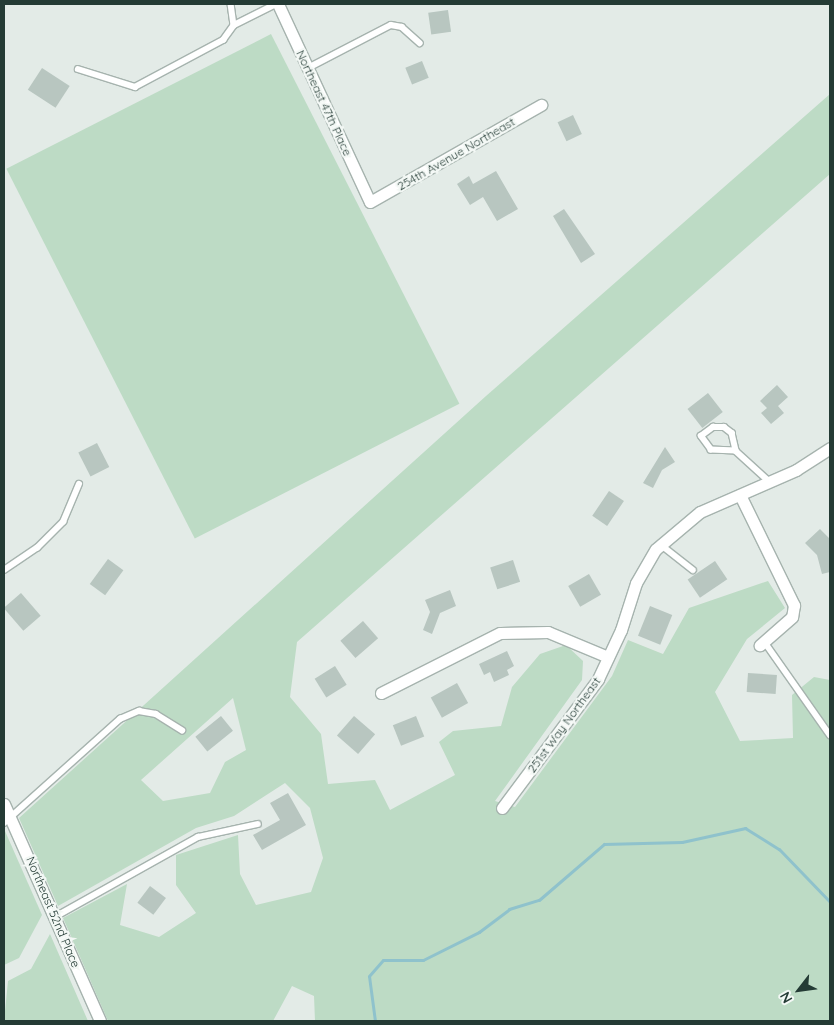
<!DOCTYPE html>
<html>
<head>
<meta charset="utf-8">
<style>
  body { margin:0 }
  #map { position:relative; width:834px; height:1025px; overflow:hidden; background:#e3ebe7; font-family:Quicksand,sans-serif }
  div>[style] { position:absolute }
  .green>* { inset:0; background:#bddbc5; transform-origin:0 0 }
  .stream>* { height:3px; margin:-1.5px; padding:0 1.5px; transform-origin:1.5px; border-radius:1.5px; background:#8fc2cc }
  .building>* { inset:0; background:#b8c6c0; transform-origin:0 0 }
  .roads { filter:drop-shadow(1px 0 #a6b3ae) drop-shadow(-1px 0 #a6b3ae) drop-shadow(0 1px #a6b3ae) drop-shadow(0 -1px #a6b3ae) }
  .lane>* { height:5.5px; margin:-2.75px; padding:0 2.75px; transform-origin:2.75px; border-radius:2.75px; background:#fff }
  .street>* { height:11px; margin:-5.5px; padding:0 5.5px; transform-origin:5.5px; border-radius:5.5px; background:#fff }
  span { translate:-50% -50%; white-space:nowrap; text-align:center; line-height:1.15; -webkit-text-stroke:4.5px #f3f8f5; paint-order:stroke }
  .street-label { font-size:12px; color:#243b35 }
  .frame { position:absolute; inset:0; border:5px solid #243b35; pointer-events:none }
  .north { position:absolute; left:774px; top:965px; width:50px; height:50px; -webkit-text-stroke:4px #f3f8f5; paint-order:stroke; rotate:240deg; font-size:14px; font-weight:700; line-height:20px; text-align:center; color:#243b35 }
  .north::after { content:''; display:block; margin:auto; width:18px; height:22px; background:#243b35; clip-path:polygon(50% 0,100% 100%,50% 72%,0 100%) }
</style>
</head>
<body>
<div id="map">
  <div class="green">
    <div style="left:271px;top:34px;width:415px;height:297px;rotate:63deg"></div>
    <div style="clip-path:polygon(evenodd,830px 94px,830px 174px,297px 642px,290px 697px,321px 734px,328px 784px,375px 780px,390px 810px,455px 775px,439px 742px,453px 731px,501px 726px,512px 687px,540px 654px,566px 645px,583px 661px,582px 680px,495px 801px,515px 807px,612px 676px,628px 640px,663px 654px,689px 608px,768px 581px,785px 608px,747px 639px,715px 692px,740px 741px,793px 738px,792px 695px,814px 677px,830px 680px,830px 1021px,315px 1021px,314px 996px,292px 986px,273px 1021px,108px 1021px,63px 918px,127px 884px,120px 925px,159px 937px,196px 913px,176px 885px,176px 855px,238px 835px,240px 874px,256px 905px,311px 892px,323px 858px,310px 808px,285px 783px,234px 816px,196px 828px,58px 906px,19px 818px,486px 396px,830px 94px,233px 698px,246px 750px,225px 762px,210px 793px,163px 801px,141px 780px,233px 698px)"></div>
    <div style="clip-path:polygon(5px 831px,42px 915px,19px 958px,4px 965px)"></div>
    <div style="clip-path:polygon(50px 934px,88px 1021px,4px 1021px,8px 981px,31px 969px)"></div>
  </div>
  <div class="stream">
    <div style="left:375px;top:1021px;width:45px;rotate:-97.6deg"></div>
    <div style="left:369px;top:976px;width:21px;rotate:-49deg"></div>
    <div style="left:383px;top:960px;width:40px"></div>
    <div style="left:423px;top:960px;width:63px;rotate:-26.6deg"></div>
    <div style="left:479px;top:932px;width:38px;rotate:-37deg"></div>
    <div style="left:509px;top:909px;width:31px;rotate:-17deg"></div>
    <div style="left:539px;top:900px;width:86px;rotate:-40.7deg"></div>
    <div style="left:604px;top:844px;width:78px;rotate:-1.5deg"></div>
    <div style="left:682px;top:842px;width:65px;rotate:-12.5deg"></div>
    <div style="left:745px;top:828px;width:40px;rotate:32deg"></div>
    <div style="left:779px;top:849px;width:74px;rotate:46.1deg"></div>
  </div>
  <div class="building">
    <div style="left:448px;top:10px;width:22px;height:20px;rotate:82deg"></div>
    <div style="left:422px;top:61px;width:18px;height:18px;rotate:68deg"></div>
    <div style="left:42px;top:68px;width:33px;height:26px;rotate:33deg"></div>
    <div style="left:573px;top:115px;width:21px;height:17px;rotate:65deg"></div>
    <div style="clip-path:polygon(496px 171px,518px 209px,497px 221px,483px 197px,470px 205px,457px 184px,469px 176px,473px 184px)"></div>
    <div style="clip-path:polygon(564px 209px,595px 254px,581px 263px,553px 216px)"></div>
    <div style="clip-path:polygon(777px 385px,788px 397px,778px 406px,784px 413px,771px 424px,761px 413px,767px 408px,760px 401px)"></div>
    <div style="left:708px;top:393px;width:24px;height:26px;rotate:52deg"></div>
    <div style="left:97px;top:443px;width:27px;height:21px;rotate:63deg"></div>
    <div style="clip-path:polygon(665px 447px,675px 462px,662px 470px,653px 488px,643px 483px)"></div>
    <div style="left:609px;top:491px;width:18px;height:30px;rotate:34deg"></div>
    <div style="clip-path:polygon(820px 529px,830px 539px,830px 572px,822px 574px,817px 555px,805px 543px)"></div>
    <div style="left:108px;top:559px;width:19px;height:31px;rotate:36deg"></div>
    <div style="left:513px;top:560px;width:23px;height:24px;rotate:72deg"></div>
    <div style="left:715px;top:561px;width:22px;height:33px;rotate:56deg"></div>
    <div style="left:589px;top:574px;width:24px;height:24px;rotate:60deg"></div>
    <div style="clip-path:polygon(450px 590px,456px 606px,440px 613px,432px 634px,423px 630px,430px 612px,425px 600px)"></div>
    <div style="left:21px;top:593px;width:30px;height:23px;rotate:49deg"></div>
    <div style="left:650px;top:606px;width:24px;height:32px;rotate:22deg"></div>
    <div style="left:363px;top:621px;width:23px;height:30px;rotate:49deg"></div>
    <div style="clip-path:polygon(507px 651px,514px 666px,507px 670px,509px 675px,494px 682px,490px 672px,484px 675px,479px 664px)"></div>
    <div style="left:335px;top:666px;width:22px;height:24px;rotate:58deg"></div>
    <div style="left:748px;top:673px;width:29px;height:19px;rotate:4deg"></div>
    <div style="left:457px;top:683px;width:23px;height:30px;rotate:61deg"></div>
    <div style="left:221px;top:716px;width:19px;height:33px;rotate:51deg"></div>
    <div style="left:354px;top:716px;width:28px;height:26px;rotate:41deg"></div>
    <div style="left:416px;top:716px;width:22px;height:25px;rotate:68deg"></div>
    <div style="clip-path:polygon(288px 793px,306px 825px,262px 850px,253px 835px,280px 820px,270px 803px)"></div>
    <div style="left:150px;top:886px;width:20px;height:21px;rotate:37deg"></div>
  </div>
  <div class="roads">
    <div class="lane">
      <div style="left:231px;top:4px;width:21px;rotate:82deg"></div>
      <div style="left:234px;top:25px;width:47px;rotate:-26.6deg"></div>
      <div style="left:308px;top:68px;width:93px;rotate:-27.4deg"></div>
      <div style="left:391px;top:25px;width:11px;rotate:10deg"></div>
      <div style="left:402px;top:27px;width:24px;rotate:42deg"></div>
      <div style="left:78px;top:69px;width:60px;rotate:17.5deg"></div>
      <div style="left:135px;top:87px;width:100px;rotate:-28.1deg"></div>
      <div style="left:223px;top:40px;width:19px;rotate:-54deg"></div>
      <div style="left:736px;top:451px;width:25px;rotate:-178deg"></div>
      <div style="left:711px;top:450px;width:17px;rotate:-126deg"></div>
      <div style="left:701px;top:436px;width:15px;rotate:-37deg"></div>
      <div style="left:713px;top:427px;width:11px"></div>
      <div style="left:724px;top:427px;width:10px;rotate:37deg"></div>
      <div style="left:732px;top:433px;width:18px;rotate:77deg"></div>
      <div style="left:736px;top:451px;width:46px;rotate:42.4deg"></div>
      <div style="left:660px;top:544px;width:42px;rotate:38.2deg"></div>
      <div style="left:4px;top:570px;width:40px;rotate:-34deg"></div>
      <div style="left:37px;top:548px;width:37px;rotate:-45deg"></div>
      <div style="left:63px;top:522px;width:41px;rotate:-67.2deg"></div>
      <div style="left:764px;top:641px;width:115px;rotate:54.9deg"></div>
      <div style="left:4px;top:823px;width:156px;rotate:-41.9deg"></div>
      <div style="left:120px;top:719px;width:21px;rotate:-23deg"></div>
      <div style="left:139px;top:711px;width:17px;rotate:10deg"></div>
      <div style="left:156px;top:714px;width:31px;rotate:32deg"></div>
      <div style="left:55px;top:917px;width:164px;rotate:-29.2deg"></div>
      <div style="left:198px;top:837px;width:61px;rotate:-12.2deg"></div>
    </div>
    <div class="street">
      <div style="left:278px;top:4px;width:218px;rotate:65.1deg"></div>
      <div style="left:370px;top:202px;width:197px;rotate:-29.6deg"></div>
      <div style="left:740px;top:495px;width:123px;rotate:63.9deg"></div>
      <div style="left:794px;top:605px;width:12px;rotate:99deg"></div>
      <div style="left:792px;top:617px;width:43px;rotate:138.8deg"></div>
      <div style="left:381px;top:693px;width:133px;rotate:-26.8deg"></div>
      <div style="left:500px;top:633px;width:48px;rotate:-1.2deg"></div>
      <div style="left:548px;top:632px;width:65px;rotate:22.6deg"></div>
      <div style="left:4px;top:804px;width:237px;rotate:66.1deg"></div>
      <div style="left:502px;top:808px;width:161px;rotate:-53.3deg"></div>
      <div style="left:598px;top:679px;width:54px;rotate:-64.9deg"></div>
      <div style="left:621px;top:630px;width:49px;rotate:-72.3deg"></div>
      <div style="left:636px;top:583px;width:39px;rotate:-60deg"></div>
      <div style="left:656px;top:549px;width:57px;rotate:-40.1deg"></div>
      <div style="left:700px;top:512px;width:105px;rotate:-23.6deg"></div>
      <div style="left:796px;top:470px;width:40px;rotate:-32.9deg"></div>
    </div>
  </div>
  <div class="street-label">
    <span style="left:324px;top:103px;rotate:65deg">Northeast 47th Place</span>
    <span style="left:456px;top:154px;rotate:-30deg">254th Avenue Northeast</span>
    <span style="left:564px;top:725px;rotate:-54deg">251st Way Northeast</span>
    <span style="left:53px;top:912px;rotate:67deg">Northeast 52nd Place</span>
  </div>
  <div class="frame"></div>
  <div class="north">N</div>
</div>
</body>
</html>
